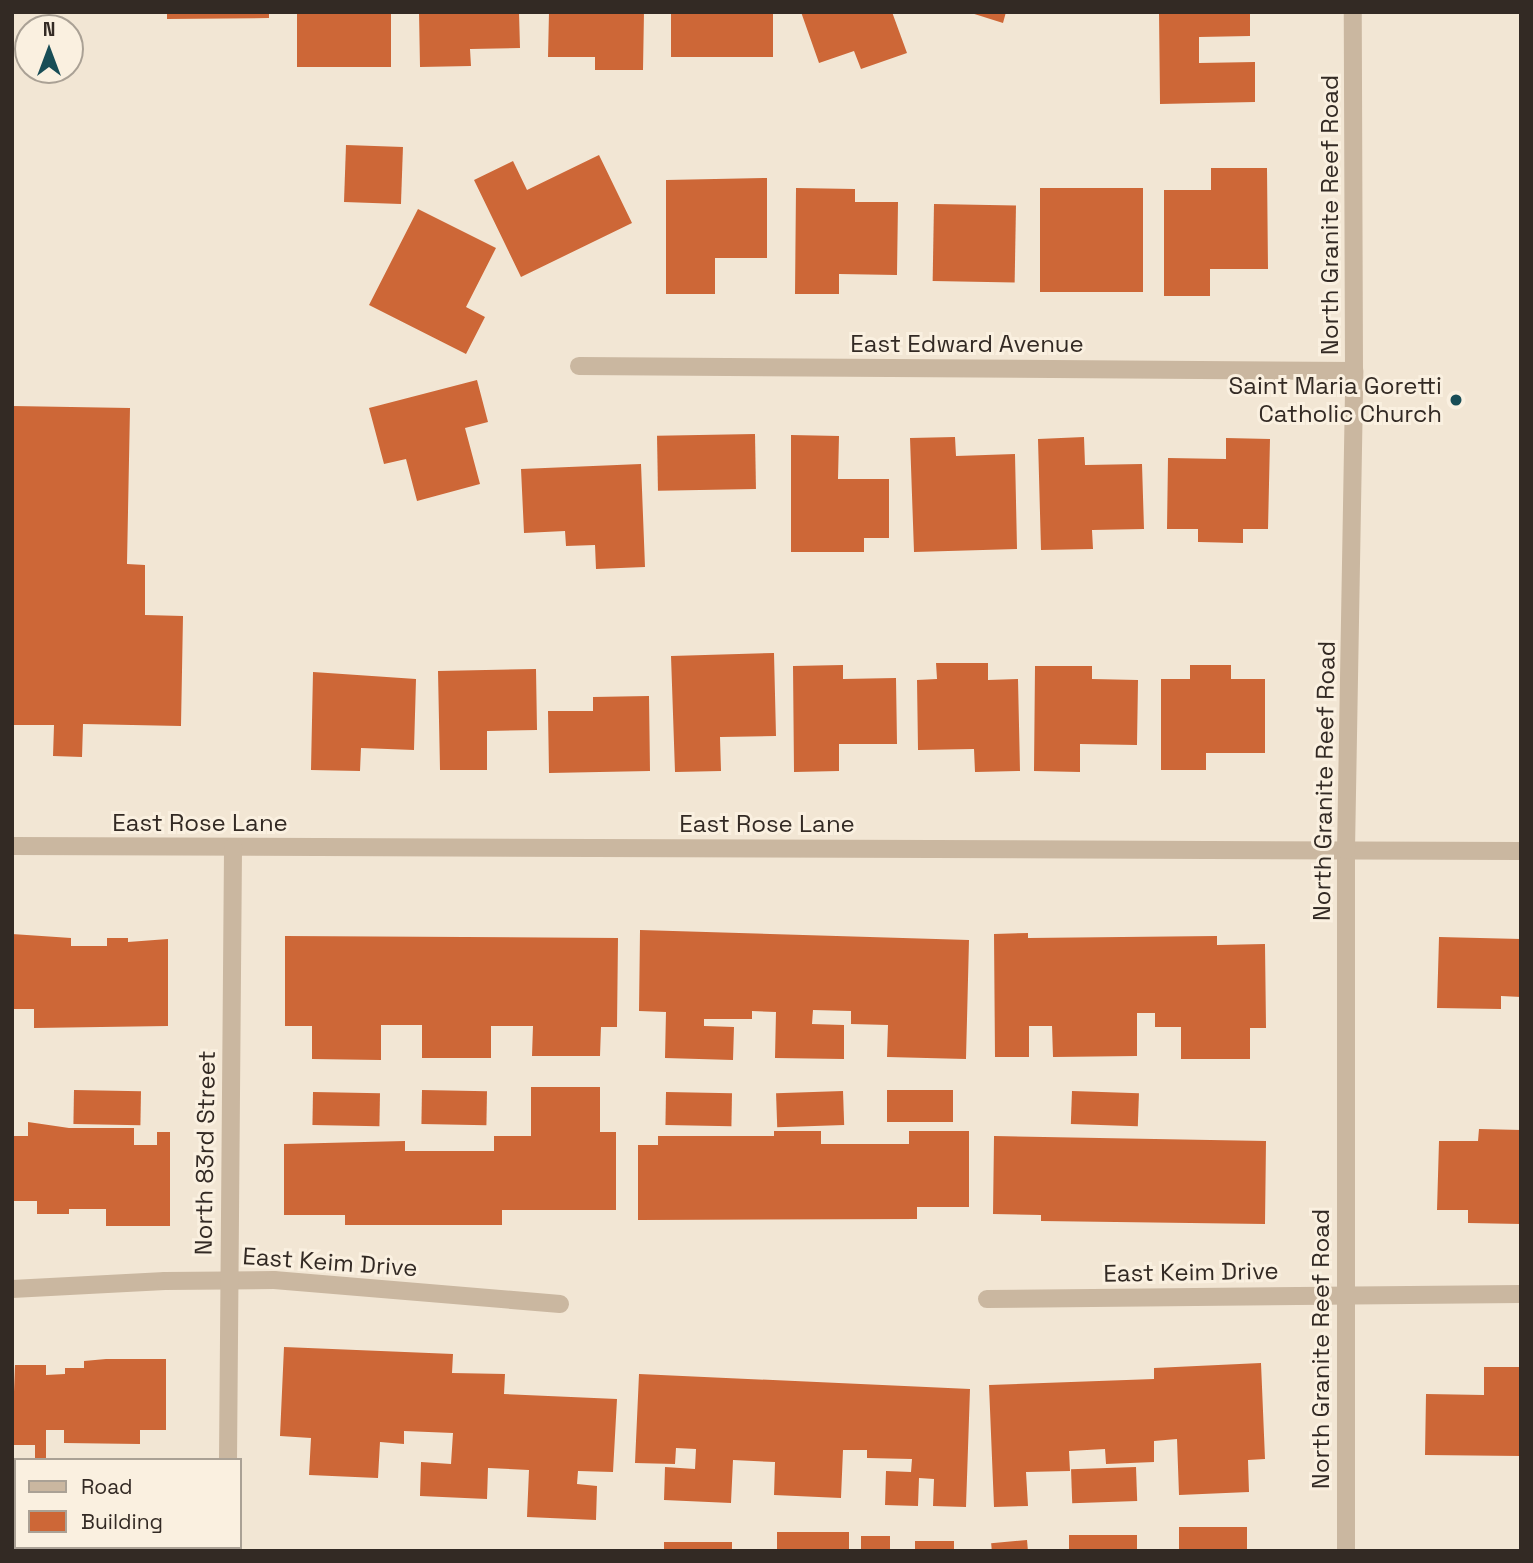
<!DOCTYPE html>
<html>
<head>
<meta charset="utf-8">
<style>
  body { margin:0 }
  #map { position:relative; width:1533px; height:1563px; overflow:hidden; background:#f2e6d4; font-family:"Space Grotesk",sans-serif }
  div>[style] { position:absolute }
  .building>* { inset:0; background:#cd6737; transform-origin:0 0 }
  .minor>* { height:18px; margin:-9px; padding:0 9px; transform-origin:9px; border-radius:9px; background:#cab7a0 }
  .dots>* { width:19px; height:19px; translate:-50% -50%; box-sizing:border-box; border:4px solid #faf0e0; border-radius:50% }
  span { translate:-50% -50%; white-space:nowrap; text-align:center; line-height:1.15; -webkit-text-stroke:6px #faf0e0; paint-order:stroke }
  .street-label { font-size:24px; color:#332a24 }
  .poi-label { font-size:24px; color:#332a24 }
  .right { translate:-100% -50%; text-align:right }
  .frame { position:absolute; inset:0; border:14px solid #332a24; pointer-events:none }
  .legend { position:absolute; left:14px; top:1458px; width:228px; height:91px; box-sizing:border-box; background:#faf0e0; border:2px solid #aaa195; margin:0; padding:9px 12px; list-style:none; font-size:21px; color:#332a24 }
  .legend li { display:flex; align-items:center; gap:14px; height:35px }
  .legend b { width:35px; border:2px solid #aaa195 }
  .north { position:absolute; left:14px; top:14px; width:70px; height:70px; box-sizing:border-box; background:#faf0e0; border:2px solid #aaa195; border-radius:50%; rotate:0deg; font-size:19px; font-weight:700; line-height:28px; text-align:center; color:#332a24 }
  .north::after { content:''; display:block; margin:auto; width:24px; height:32px; background:#184d56; clip-path:polygon(50% 0,100% 100%,50% 72%,0 100%) }
</style>
</head>
<body>
<div id="map">
  <div class="building">
    <div style="clip-path:polygon(167px 12px,269px 12px,269px 18px,167px 19px)"></div>
    <div style="left:297px;top:12px;width:94px;height:55px"></div>
    <div style="clip-path:polygon(419px 12px,519px 12px,520px 48px,470px 49px,471px 66px,420px 67px)"></div>
    <div style="clip-path:polygon(549px 12px,644px 12px,643px 70px,595px 70px,595px 57px,548px 57px)"></div>
    <div style="left:671px;top:12px;width:102px;height:45px"></div>
    <div style="clip-path:polygon(801px 12px,892px 12px,907px 53px,861px 69px,854px 51px,819px 63px)"></div>
    <div style="clip-path:polygon(968px 12px,1006px 12px,1003px 23px)"></div>
    <div style="clip-path:polygon(1159px 12px,1250px 12px,1250px 36px,1199px 37px,1199px 63px,1255px 62px,1255px 102px,1160px 104px)"></div>
    <div style="left:346px;top:145px;width:57px;height:57px;rotate:2deg"></div>
    <div style="clip-path:polygon(599px 155px,632px 223px,521px 277px,474px 180px,513px 161px,527px 190px)"></div>
    <div style="clip-path:polygon(1211px 168px,1267px 168px,1268px 269px,1210px 269px,1210px 296px,1164px 296px,1164px 190px,1211px 190px)"></div>
    <div style="clip-path:polygon(767px 178px,767px 258px,715px 258px,715px 294px,666px 294px,666px 180px)"></div>
    <div style="clip-path:polygon(796px 188px,855px 189px,855px 202px,898px 202px,897px 275px,839px 274px,839px 294px,795px 294px)"></div>
    <div style="left:1040px;top:188px;width:103px;height:104px"></div>
    <div style="left:934px;top:204px;width:82px;height:77px;rotate:1deg"></div>
    <div style="clip-path:polygon(418px 209px,496px 248px,466px 307px,485px 317px,466px 354px,369px 305px)"></div>
    <div style="clip-path:polygon(477px 380px,488px 422px,465px 428px,480px 484px,417px 501px,406px 459px,384px 464px,369px 408px)"></div>
    <div style="clip-path:polygon(12px 406px,130px 408px,127px 564px,145px 565px,145px 615px,183px 616px,181px 726px,83px 724px,82px 757px,53px 756px,54px 725px,12px 725px)"></div>
    <div style="left:755px;top:434px;width:55px;height:98px;rotate:89deg"></div>
    <div style="clip-path:polygon(791px 435px,839px 436px,838px 479px,889px 479px,889px 538px,864px 538px,864px 552px,791px 552px)"></div>
    <div style="clip-path:polygon(955px 437px,956px 456px,1015px 454px,1017px 549px,914px 552px,910px 438px)"></div>
    <div style="clip-path:polygon(1084px 437px,1085px 465px,1142px 464px,1144px 529px,1092px 530px,1093px 549px,1041px 550px,1038px 439px)"></div>
    <div style="clip-path:polygon(1226px 438px,1270px 439px,1268px 529px,1243px 529px,1243px 543px,1198px 542px,1198px 529px,1167px 529px,1168px 458px,1226px 459px)"></div>
    <div style="clip-path:polygon(641px 464px,645px 567px,596px 569px,595px 545px,566px 546px,565px 531px,524px 533px,521px 469px)"></div>
    <div style="clip-path:polygon(774px 653px,776px 736px,720px 737px,721px 771px,675px 772px,671px 656px)"></div>
    <div style="clip-path:polygon(936px 663px,988px 663px,988px 680px,1018px 679px,1020px 771px,975px 772px,974px 749px,918px 750px,917px 680px,937px 679px)"></div>
    <div style="clip-path:polygon(843px 665px,843px 679px,896px 678px,897px 744px,839px 744px,839px 771px,794px 772px,793px 666px)"></div>
    <div style="clip-path:polygon(1190px 665px,1231px 665px,1231px 679px,1265px 679px,1265px 753px,1206px 753px,1206px 770px,1161px 770px,1161px 679px,1190px 679px)"></div>
    <div style="clip-path:polygon(1035px 666px,1092px 666px,1092px 679px,1138px 680px,1137px 745px,1080px 744px,1080px 772px,1034px 771px)"></div>
    <div style="clip-path:polygon(536px 669px,537px 730px,487px 731px,487px 770px,440px 770px,438px 671px)"></div>
    <div style="clip-path:polygon(313px 672px,416px 679px,414px 750px,361px 748px,360px 771px,311px 770px)"></div>
    <div style="clip-path:polygon(649px 696px,650px 771px,549px 773px,548px 711px,593px 711px,593px 697px)"></div>
    <div style="clip-path:polygon(640px 930px,969px 940px,966px 1059px,887px 1057px,888px 1025px,851px 1024px,851px 1011px,813px 1010px,812px 1024px,844px 1025px,844px 1059px,775px 1058px,776px 1012px,752px 1011px,752px 1019px,704px 1019px,704px 1026px,734px 1027px,733px 1060px,665px 1058px,666px 1012px,639px 1011px)"></div>
    <div style="clip-path:polygon(1028px 933px,1028px 938px,1217px 936px,1217px 945px,1265px 944px,1266px 1028px,1250px 1028px,1250px 1059px,1181px 1059px,1181px 1027px,1155px 1027px,1155px 1013px,1137px 1013px,1137px 1056px,1053px 1057px,1052px 1026px,1029px 1026px,1029px 1057px,995px 1057px,994px 934px)"></div>
    <div style="clip-path:polygon(12px 934px,71px 938px,71px 946px,107px 946px,107px 938px,128px 938px,128px 942px,168px 939px,168px 1026px,34px 1028px,34px 1009px,12px 1009px)"></div>
    <div style="clip-path:polygon(285px 936px,618px 938px,617px 1027px,601px 1027px,600px 1056px,532px 1056px,533px 1026px,491px 1026px,491px 1058px,422px 1058px,422px 1025px,381px 1025px,381px 1060px,312px 1059px,312px 1026px,285px 1026px)"></div>
    <div style="clip-path:polygon(1439px 937px,1521px 939px,1521px 997px,1501px 996px,1501px 1009px,1437px 1008px)"></div>
    <div style="clip-path:polygon(531px 1087px,600px 1087px,600px 1132px,616px 1132px,616px 1210px,502px 1210px,502px 1225px,345px 1225px,345px 1215px,284px 1215px,284px 1144px,405px 1141px,405px 1151px,494px 1151px,494px 1136px,531px 1136px)"></div>
    <div style="left:74px;top:1090px;width:67px;height:34px;rotate:1deg"></div>
    <div style="left:422px;top:1090px;width:65px;height:34px;rotate:1deg"></div>
    <div style="left:953px;top:1090px;width:32px;height:66px;rotate:90deg"></div>
    <div style="left:843px;top:1091px;width:34px;height:67px;rotate:88deg"></div>
    <div style="left:1072px;top:1091px;width:67px;height:33px;rotate:2deg"></div>
    <div style="left:313px;top:1092px;width:67px;height:33px;rotate:1deg"></div>
    <div style="left:666px;top:1092px;width:66px;height:33px;rotate:1deg"></div>
    <div style="clip-path:polygon(28px 1122px,69px 1128px,134px 1128px,134px 1145px,157px 1145px,157px 1132px,170px 1132px,170px 1226px,106px 1226px,106px 1209px,69px 1209px,69px 1214px,37px 1214px,37px 1201px,12px 1201px,12px 1136px,28px 1136px)"></div>
    <div style="clip-path:polygon(1479px 1129px,1521px 1130px,1521px 1224px,1468px 1223px,1468px 1210px,1437px 1210px,1439px 1141px,1478px 1141px)"></div>
    <div style="clip-path:polygon(774px 1131px,821px 1131px,821px 1144px,909px 1144px,909px 1131px,969px 1131px,969px 1207px,917px 1207px,917px 1219px,638px 1220px,638px 1145px,658px 1145px,658px 1136px,774px 1136px)"></div>
    <div style="clip-path:polygon(994px 1136px,1266px 1141px,1265px 1224px,1041px 1221px,1041px 1215px,993px 1214px)"></div>
    <div style="clip-path:polygon(284px 1347px,453px 1354px,452px 1373px,505px 1374px,504px 1394px,617px 1399px,613px 1472px,578px 1471px,577px 1484px,597px 1486px,596px 1520px,527px 1517px,529px 1470px,488px 1468px,487px 1499px,420px 1496px,421px 1462px,451px 1464px,453px 1433px,404px 1431px,404px 1444px,380px 1442px,378px 1478px,309px 1475px,311px 1438px,280px 1436px)"></div>
    <div style="clip-path:polygon(106px 1359px,166px 1359px,166px 1430px,140px 1430px,140px 1444px,64px 1443px,64px 1430px,46px 1430px,46px 1458px,35px 1458px,35px 1445px,12px 1445px,15px 1365px,46px 1365px,46px 1375px,65px 1374px,65px 1368px,84px 1368px,84px 1361px)"></div>
    <div style="clip-path:polygon(1261px 1363px,1265px 1459px,1248px 1460px,1249px 1492px,1179px 1495px,1177px 1439px,1154px 1441px,1154px 1462px,1106px 1464px,1105px 1449px,1069px 1451px,1070px 1471px,1026px 1472px,1028px 1506px,994px 1507px,989px 1385px,1154px 1379px,1154px 1368px)"></div>
    <div style="clip-path:polygon(1484px 1367px,1521px 1367px,1521px 1456px,1425px 1455px,1426px 1394px,1484px 1395px)"></div>
    <div style="clip-path:polygon(639px 1374px,970px 1389px,966px 1507px,933px 1506px,934px 1479px,919px 1478px,918px 1506px,885px 1505px,886px 1471px,911px 1472px,912px 1459px,867px 1458px,867px 1450px,843px 1450px,841px 1498px,774px 1495px,775px 1462px,733px 1460px,731px 1503px,664px 1500px,665px 1467px,695px 1469px,696px 1449px,676px 1448px,675px 1464px,635px 1463px)"></div>
    <div style="left:1136px;top:1467px;width:34px;height:65px;rotate:88deg"></div>
    <div style="left:1247px;top:1527px;width:24px;height:68px;rotate:90deg"></div>
    <div style="left:777px;top:1532px;width:72px;height:19px"></div>
    <div style="left:1137px;top:1535px;width:16px;height:68px;rotate:90deg"></div>
    <div style="left:890px;top:1536px;width:15px;height:29px;rotate:90deg"></div>
    <div style="left:1027px;top:1540px;width:11px;height:36px;rotate:85deg"></div>
    <div style="left:915px;top:1541px;width:39px;height:10px"></div>
    <div style="left:664px;top:1542px;width:68px;height:9px"></div>
  </div>
  <div class="minor">
    <div style="left:579px;top:366px;width:775px;rotate:0.37deg"></div>
    <div style="left:12px;top:846px;width:1509px;rotate:0.19deg"></div>
    <div style="left:12px;top:1289px;width:153px;rotate:-3deg"></div>
    <div style="left:165px;top:1281px;width:109px;rotate:-0.5deg"></div>
    <div style="left:274px;top:1280px;width:287px;rotate:4.8deg"></div>
    <div style="left:987px;top:1299px;width:534px;rotate:-0.54deg"></div>
    <div style="left:228px;top:1460px;width:613px;rotate:-89.53deg"></div>
    <div style="left:228px;top:1547px;width:4px;rotate:90deg"></div>
    <div style="left:1346px;top:1551px;width:701px;rotate:-90deg"></div>
    <div style="left:1346px;top:850px;width:479px;rotate:-89deg"></div>
    <div style="left:1354px;top:371px;width:359px;rotate:-90.2deg"></div>
  </div>
  <div class="dots">
    <div style="left:1456px;top:400px;background:#184d56"></div>
  </div>
  <div class="street-label">
    <span style="left:1330px;top:215px;rotate:-90deg">North Granite Reef Road</span>
    <span style="left:967px;top:344px">East Edward Avenue</span>
    <span style="left:1324px;top:781px;rotate:-89deg">North Granite Reef Road</span>
    <span style="left:200px;top:823px">East Rose Lane</span>
    <span style="left:767px;top:824px">East Rose Lane</span>
    <span style="left:205px;top:1153px;rotate:-89deg">North 83rd Street</span>
    <span style="left:330px;top:1262px;rotate:4deg">East Keim Drive</span>
    <span style="left:1191px;top:1272px;rotate:-1deg">East Keim Drive</span>
    <span style="left:1321px;top:1349px;rotate:-90deg">North Granite Reef Road</span>
  </div>
  <div class="poi-label">
    <span class="right" style="left:1442px;top:400px">Saint Maria Goretti<br>Catholic Church</span>
  </div>
  <div class="frame"></div>
  <ul class="legend">
  <li><b style="height:9px;background:#cab7a0"></b>Road</li>
  <li><b style="height:19px;background:#cd6737"></b>Building</li>
  </ul>
  <div class="north">N</div>
</div>
</body>
</html>
